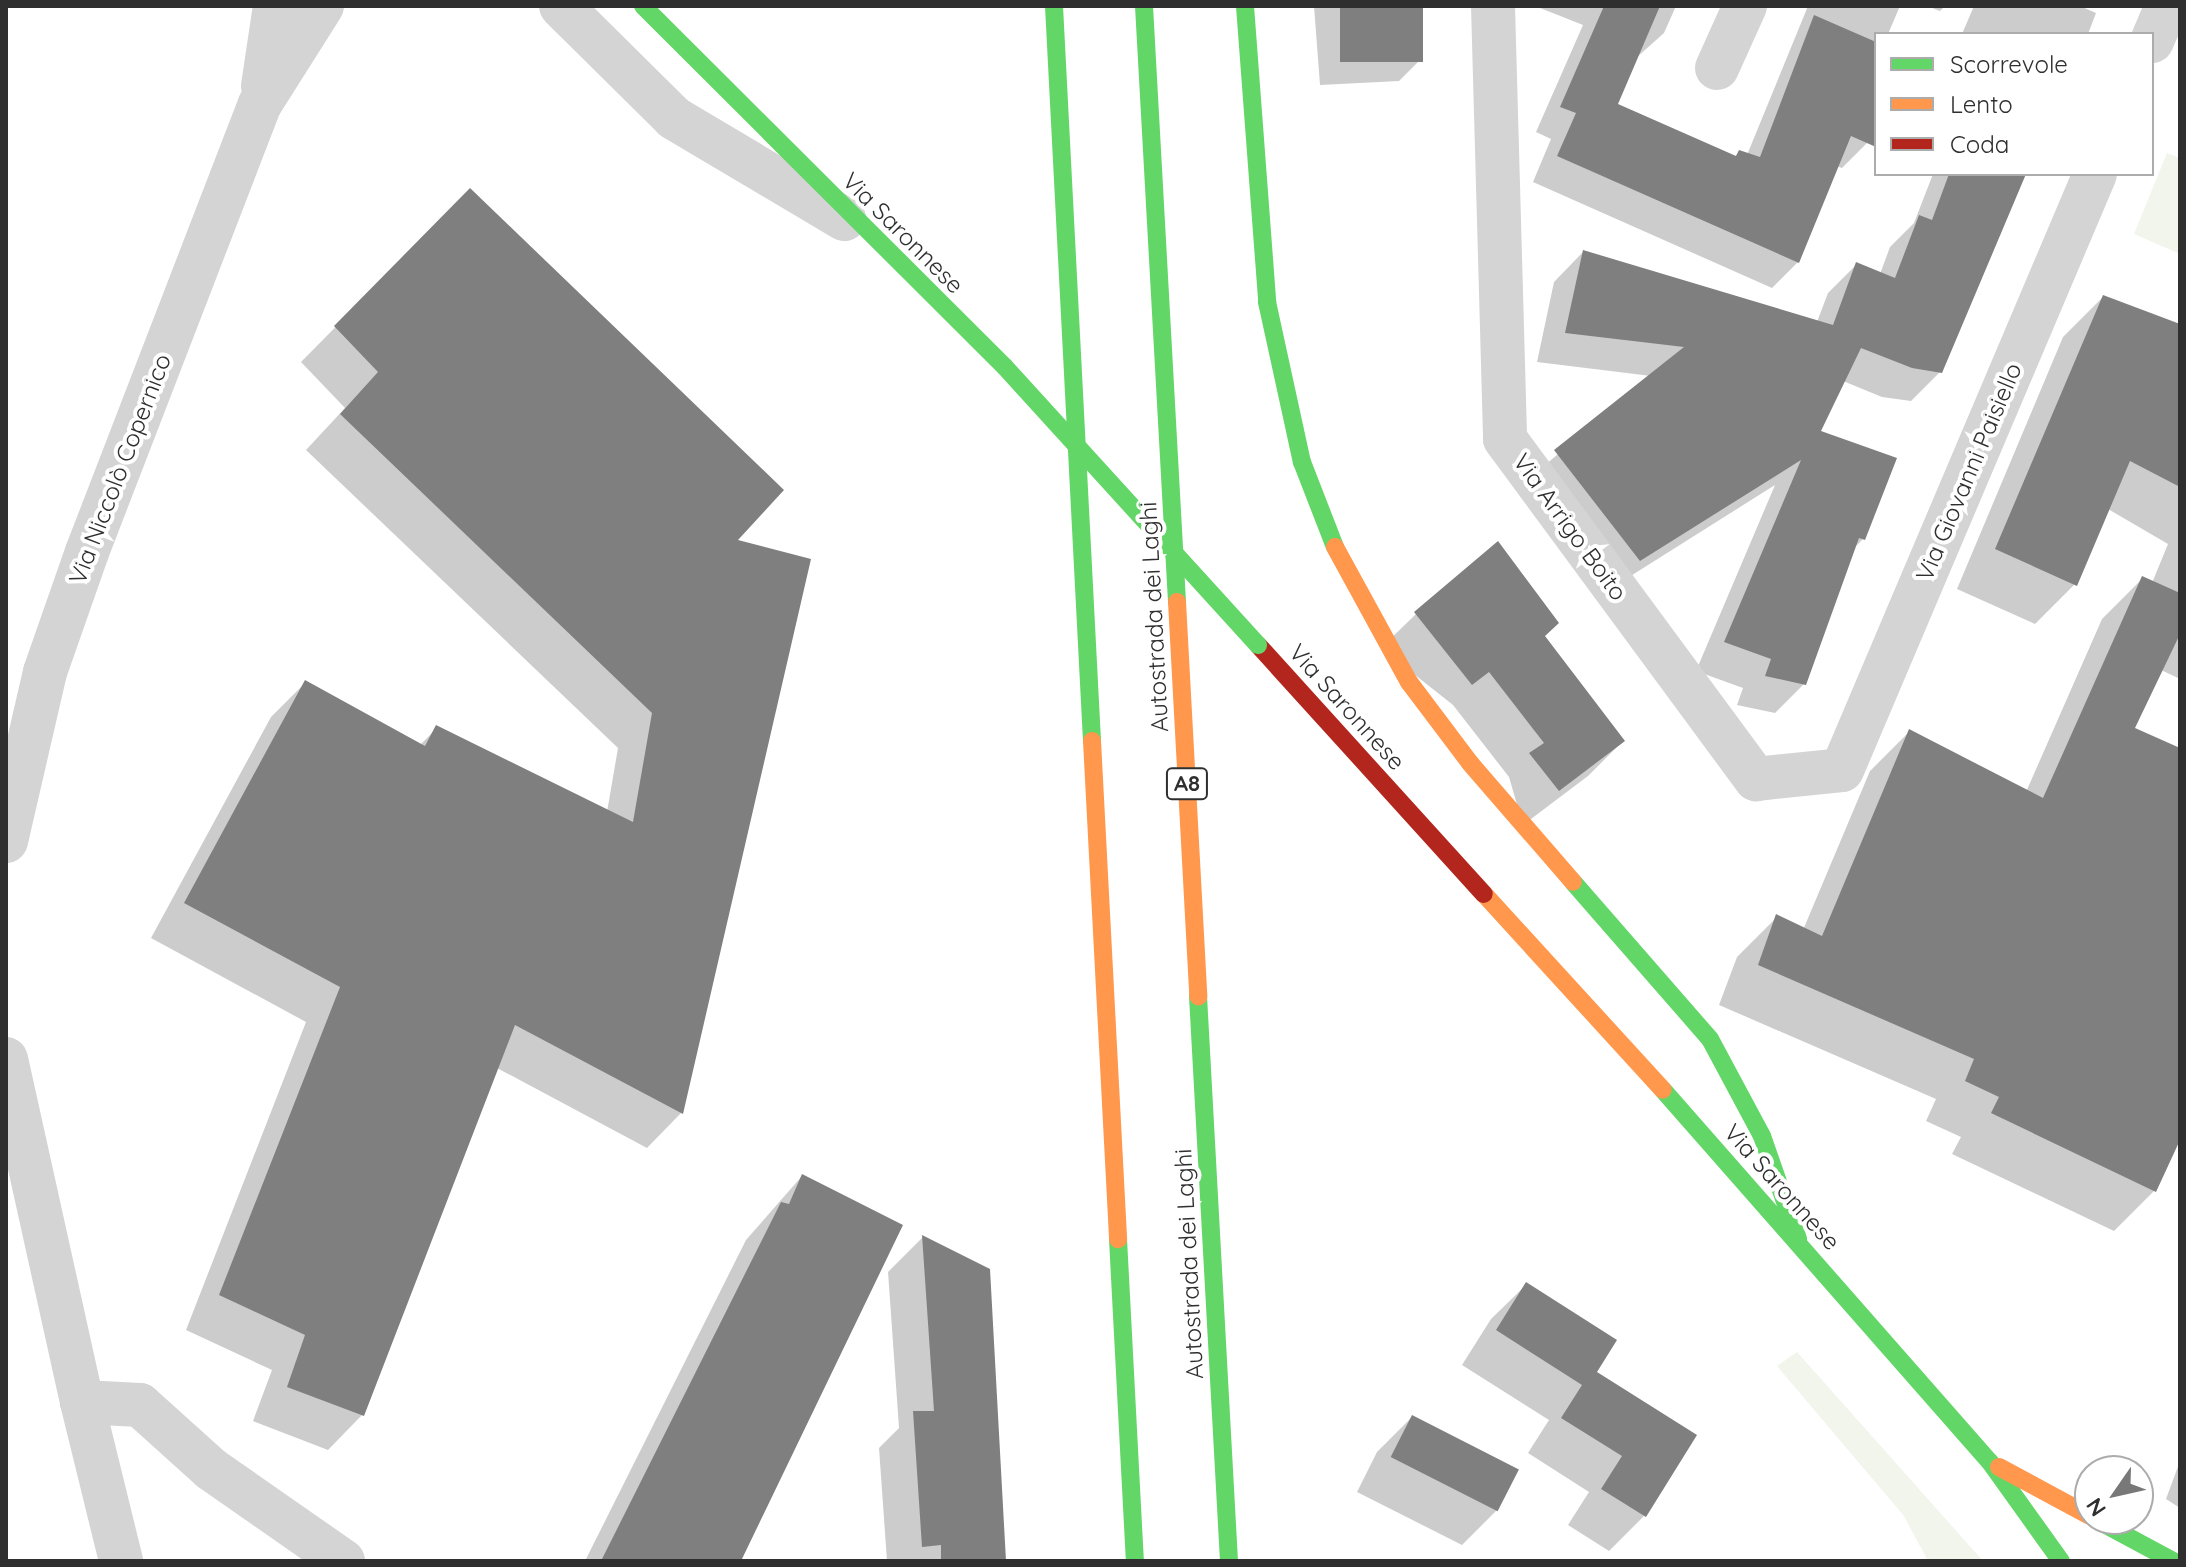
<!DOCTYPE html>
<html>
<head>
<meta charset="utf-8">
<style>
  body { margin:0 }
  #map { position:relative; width:2186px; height:1567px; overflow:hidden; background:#fff; font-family:Quicksand,sans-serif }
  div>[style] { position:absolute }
  .green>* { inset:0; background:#f1f5ec }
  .shadow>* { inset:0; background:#0003 }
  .building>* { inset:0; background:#7f7f7f; transform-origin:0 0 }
  .street>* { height:44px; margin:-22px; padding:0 22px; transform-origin:22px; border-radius:22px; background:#d4d4d4 }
  .fast>* { height:18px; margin:-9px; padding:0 9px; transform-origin:9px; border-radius:9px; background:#63d668 }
  .slow>* { height:18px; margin:-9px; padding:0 9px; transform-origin:9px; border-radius:9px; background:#ff974d }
  .jam>* { height:18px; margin:-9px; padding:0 9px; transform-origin:9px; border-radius:9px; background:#b3261e }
  .fast-bridge>* { height:18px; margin:-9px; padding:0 9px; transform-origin:9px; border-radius:9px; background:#63d668 }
  span { translate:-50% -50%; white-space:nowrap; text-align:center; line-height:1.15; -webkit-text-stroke:8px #fff; paint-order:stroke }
  .shield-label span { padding:2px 6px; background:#fff; border:2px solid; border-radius:6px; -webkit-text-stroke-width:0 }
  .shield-label { font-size:22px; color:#2f2f2f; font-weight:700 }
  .street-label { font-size:24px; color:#2f2f2f }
  .frame { position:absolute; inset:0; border:8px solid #2f2f2f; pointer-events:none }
  .legend { position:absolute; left:1874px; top:32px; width:280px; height:144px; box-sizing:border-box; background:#fff; border:2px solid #acacac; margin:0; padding:10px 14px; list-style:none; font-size:24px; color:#2f2f2f }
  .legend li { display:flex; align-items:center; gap:16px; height:40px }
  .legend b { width:40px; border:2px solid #acacac }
  .north { position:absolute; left:2074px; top:1455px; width:80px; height:80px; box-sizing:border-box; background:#fff; border:2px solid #acacac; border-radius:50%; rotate:236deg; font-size:22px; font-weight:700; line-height:32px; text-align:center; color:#2f2f2f }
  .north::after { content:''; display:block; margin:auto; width:28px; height:36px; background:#787878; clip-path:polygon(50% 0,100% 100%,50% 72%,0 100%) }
</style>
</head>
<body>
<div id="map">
  <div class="green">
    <div style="clip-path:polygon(2167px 153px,2180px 158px,2180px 254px,2134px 234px)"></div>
    <div style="clip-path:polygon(1797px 1352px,1983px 1561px,1928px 1561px,1904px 1516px,1777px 1366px)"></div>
  </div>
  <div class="shadow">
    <div style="clip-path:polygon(1314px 6px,1420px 6px,1423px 57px,1399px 81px,1320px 85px)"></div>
    <div style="clip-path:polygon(1535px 6px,1676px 6px,1664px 33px,1636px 58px,1615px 105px,1734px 158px,1739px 152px,1747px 155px,1808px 6px,1900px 6px,1888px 34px,1876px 34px,1876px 120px,1867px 143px,1842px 168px,1836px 166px,1798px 262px,1772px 288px,1533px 182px,1551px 139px,1536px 132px,1583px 25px)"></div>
    <div style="clip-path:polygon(1927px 6px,1945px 6px,1940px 11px)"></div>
    <div style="clip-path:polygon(1974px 6px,2080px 6px,2096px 13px,2088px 34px,1962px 34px)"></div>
    <div style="clip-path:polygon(1933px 174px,2023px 174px,1940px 372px,1911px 401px,1882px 397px,1843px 381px,1818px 432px,1863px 539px,1853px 549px,1804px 684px,1775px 713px,1737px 705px,1743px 688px,1696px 671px,1775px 485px,1610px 589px,1526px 481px,1651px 376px,1537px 362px,1554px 282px,1583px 252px,1817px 322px,1828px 293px,1857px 264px,1880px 274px,1890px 247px,1914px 223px)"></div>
    <div style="clip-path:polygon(470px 191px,734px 542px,681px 1113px,647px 1148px,497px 1068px,362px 1415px,328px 1450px,253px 1421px,272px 1370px,186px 1330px,306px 1022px,151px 938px,271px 717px,306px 682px,420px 745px,437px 728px,607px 812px,618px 748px,306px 450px,345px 408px,301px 362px)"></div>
    <div style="clip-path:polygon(2103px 297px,2180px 326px,2180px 679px,2161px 670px,2132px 729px,2180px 750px,2180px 1136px,2154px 1191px,2114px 1231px,1952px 1154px,1961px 1137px,1926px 1121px,1936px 1099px,1719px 1005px,1737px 957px,1777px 917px,1803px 930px,1870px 771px,1910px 731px,2026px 792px,2102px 619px,2142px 579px,2152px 583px,2168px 544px,2108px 509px,2075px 584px,2035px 624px,1957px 589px,2063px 337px)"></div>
    <div style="clip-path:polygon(1416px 614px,1543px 636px,1623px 741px,1588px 776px,1523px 825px,1509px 777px,1453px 705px,1381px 648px)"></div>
    <div style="clip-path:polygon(802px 1176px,739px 1561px,585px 1561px,746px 1240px)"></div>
    <div style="clip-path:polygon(923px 1237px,1004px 1561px,887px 1561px,879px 1448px,899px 1428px,888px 1272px)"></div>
    <div style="clip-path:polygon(1526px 1285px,1594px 1373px,1644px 1516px,1609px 1551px,1568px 1525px,1589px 1492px,1528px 1453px,1549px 1420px,1462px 1365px,1491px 1319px)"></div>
    <div style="clip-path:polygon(1412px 1417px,1497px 1510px,1462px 1545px,1357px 1492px,1377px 1452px)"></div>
    <div style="clip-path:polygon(2180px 1461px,2180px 1508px,2166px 1499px)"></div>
  </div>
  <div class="building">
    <div style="left:1340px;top:6px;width:83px;height:56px"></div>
    <div style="clip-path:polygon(1604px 6px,1660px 6px,1618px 104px,1736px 156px,1739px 150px,1760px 157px,1814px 15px,1876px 42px,1876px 147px,1851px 136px,1799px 263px,1557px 156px,1576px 113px,1560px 107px)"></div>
    <div style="clip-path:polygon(1949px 174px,2026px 174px,1942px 373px,1912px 368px,1861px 348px,1821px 431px,1897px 458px,1865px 540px,1859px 538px,1806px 685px,1765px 676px,1771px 659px,1724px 642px,1801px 460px,1640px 561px,1554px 450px,1684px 347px,1565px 333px,1583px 250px,1833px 325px,1856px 262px,1895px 278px,1919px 215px,1932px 220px)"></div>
    <div style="clip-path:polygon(470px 188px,784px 490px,738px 540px,811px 559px,683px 1114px,515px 1025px,364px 1416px,287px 1387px,305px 1335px,219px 1295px,340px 987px,184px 903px,305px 680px,425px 746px,436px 725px,633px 822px,652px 713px,340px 414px,378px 372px,334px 326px)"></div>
    <div style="clip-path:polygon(2103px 295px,2180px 324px,2180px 487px,2130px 461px,2077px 586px,1995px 549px)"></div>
    <div style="clip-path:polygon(1498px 541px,1559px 623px,1545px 636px,1625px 741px,1559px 791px,1529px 753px,1544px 743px,1489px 672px,1472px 685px,1414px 612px)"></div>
    <div style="clip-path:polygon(2142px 576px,2180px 593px,2180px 634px,2135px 728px,2180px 748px,2180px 1140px,2156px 1192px,1991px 1113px,1999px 1097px,1965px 1081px,1974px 1059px,1758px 965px,1776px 914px,1822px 936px,1909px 729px,2043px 798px)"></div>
    <div style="clip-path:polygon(802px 1174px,903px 1225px,741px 1561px,601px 1561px,781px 1202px,789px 1204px)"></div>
    <div style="clip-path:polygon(922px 1235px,990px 1269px,1006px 1561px,941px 1561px,941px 1545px,922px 1547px,913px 1411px,934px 1411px)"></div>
    <div style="clip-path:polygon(1526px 1282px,1617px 1340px,1597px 1372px,1697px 1435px,1646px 1517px,1601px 1489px,1622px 1456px,1561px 1418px,1582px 1385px,1496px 1330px)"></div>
    <div style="left:1412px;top:1415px;width:120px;height:47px;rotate:27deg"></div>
  </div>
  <div class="street">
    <div style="left:561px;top:6px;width:159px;rotate:44.7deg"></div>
    <div style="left:674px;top:118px;width:198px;rotate:30.7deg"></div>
    <div style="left:1493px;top:6px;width:433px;rotate:88.4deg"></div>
    <div style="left:1505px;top:439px;width:423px;rotate:53.6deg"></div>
    <div style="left:1756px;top:779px;width:86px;rotate:-6deg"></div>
    <div style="left:1842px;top:770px;width:647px;rotate:-67deg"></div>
    <div style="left:2152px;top:41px;width:38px;rotate:-67deg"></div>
    <div style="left:1717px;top:68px;width:68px;rotate:-65.7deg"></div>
    <div style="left:263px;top:86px;width:81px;rotate:-81.5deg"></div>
    <div style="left:6px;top:841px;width:173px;rotate:-77deg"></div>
    <div style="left:45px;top:672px;width:127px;rotate:-70.7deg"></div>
    <div style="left:87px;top:552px;width:480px;rotate:-68.9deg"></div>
    <div style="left:260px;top:104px;width:116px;rotate:-57.7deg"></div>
    <div style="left:6px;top:1059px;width:351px;rotate:77.5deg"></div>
    <div style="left:82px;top:1402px;width:58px;rotate:3deg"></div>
    <div style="left:140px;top:1405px;width:96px;rotate:42deg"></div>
    <div style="left:211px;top:1469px;width:161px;rotate:34.9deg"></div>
    <div style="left:82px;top:1402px;width:164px;rotate:76.2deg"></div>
  </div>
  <div class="fast">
    <div style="left:643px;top:6px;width:511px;rotate:44.92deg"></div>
    <div style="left:1054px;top:6px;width:736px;rotate:87.04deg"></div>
    <div style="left:1144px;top:6px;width:597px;rotate:86.83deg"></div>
    <div style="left:1245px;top:6px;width:297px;rotate:85.7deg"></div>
    <div style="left:1267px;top:302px;width:164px;rotate:77.7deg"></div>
    <div style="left:1302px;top:462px;width:91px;rotate:68.8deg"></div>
    <div style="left:1573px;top:882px;width:208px;rotate:48.9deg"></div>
    <div style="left:1710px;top:1039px;width:110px;rotate:61.8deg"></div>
    <div style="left:1762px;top:1136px;width:109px;rotate:70.7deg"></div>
    <div style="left:1198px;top:996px;width:566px;rotate:86.86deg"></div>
    <div style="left:1663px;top:1090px;width:495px;rotate:48.7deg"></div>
    <div style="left:1990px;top:1462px;width:122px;rotate:54.4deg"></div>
    <div style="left:1118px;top:1239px;width:322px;rotate:87deg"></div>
    <div style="left:2095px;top:1519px;width:89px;rotate:28.3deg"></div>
  </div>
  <div class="slow">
    <div style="left:1335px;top:547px;width:154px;rotate:61.3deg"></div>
    <div style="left:1409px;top:682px;width:101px;rotate:53deg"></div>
    <div style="left:1470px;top:763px;width:157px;rotate:49.1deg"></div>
    <div style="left:1177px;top:602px;width:395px;rotate:86.9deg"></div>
    <div style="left:1092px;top:741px;width:499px;rotate:87deg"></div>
    <div style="left:1484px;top:894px;width:265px;rotate:47.6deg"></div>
    <div style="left:1999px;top:1467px;width:103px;rotate:28.3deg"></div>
  </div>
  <div class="jam">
    <div style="left:1258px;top:645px;width:336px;rotate:47.8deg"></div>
  </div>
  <div class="fast-bridge">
    <div style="left:1005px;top:367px;width:376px;rotate:47.7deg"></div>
  </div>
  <div class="shield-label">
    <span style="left:1187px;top:784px">A8</span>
  </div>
  <div class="street-label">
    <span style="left:903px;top:233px;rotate:45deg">Via Saronnese</span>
    <span style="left:120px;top:469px;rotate:-69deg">Via Niccolò Copernico</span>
    <span style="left:1969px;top:472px;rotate:-67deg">Via Giovanni Paisiello</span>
    <span style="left:1570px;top:527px;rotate:54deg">Via Arrigo Boito</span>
    <span style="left:1154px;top:617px;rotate:-93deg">Autostrada dei Laghi</span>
    <span style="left:1347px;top:707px;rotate:48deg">Via Saronnese</span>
    <span style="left:1782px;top:1187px;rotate:48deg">Via Saronnese</span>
    <span style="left:1189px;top:1264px;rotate:-93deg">Autostrada dei Laghi</span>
  </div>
  <div class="frame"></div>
  <ul class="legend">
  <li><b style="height:10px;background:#63d668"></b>Scorrevole</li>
  <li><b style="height:10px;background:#ff974d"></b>Lento</li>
  <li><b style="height:10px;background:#b3261e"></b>Coda</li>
  </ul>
  <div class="north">N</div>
</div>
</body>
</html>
